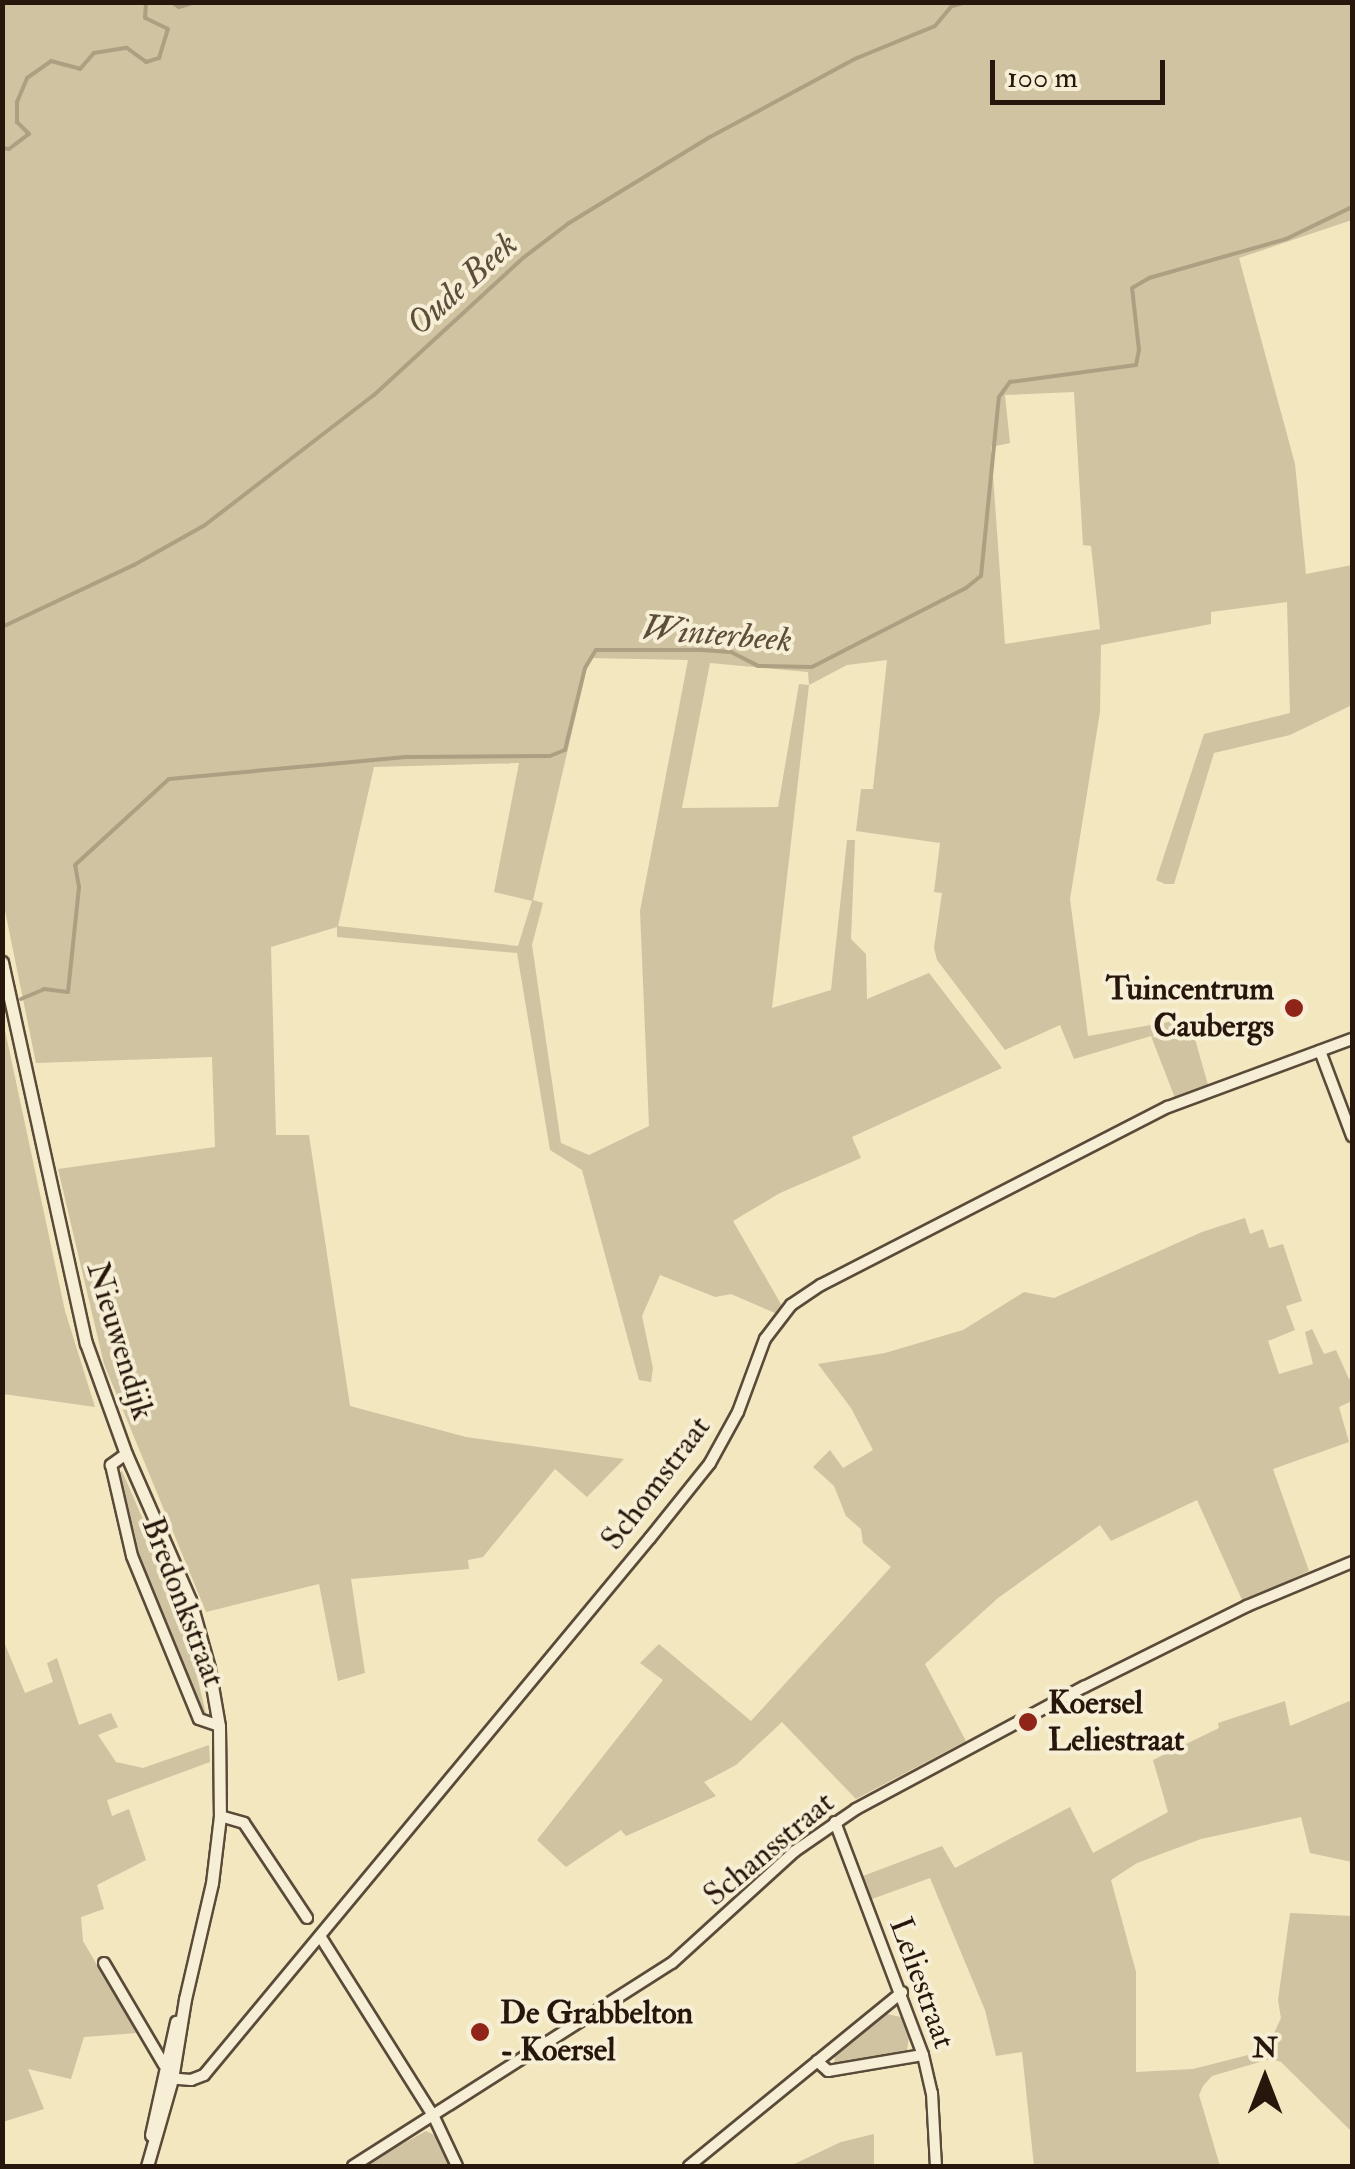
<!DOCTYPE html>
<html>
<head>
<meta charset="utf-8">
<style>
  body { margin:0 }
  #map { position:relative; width:1355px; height:2169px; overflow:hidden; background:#f2e7bf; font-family:"IM FELL Double Pica",serif }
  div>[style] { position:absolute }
  .green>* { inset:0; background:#cfc3a1 }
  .stream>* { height:4px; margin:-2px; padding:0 2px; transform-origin:2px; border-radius:2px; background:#ada082 }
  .roads { filter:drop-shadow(2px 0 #5a4a39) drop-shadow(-2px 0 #5a4a39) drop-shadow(0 2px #5a4a39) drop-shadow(0 -2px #5a4a39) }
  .minor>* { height:10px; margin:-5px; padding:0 5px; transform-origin:5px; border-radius:5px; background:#f7efd5 }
  .tertiary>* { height:11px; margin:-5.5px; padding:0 5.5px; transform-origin:5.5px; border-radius:5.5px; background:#f7efd5 }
  .dots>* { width:28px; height:28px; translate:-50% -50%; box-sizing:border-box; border:5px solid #f7efd5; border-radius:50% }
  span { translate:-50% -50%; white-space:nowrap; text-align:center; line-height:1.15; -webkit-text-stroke:8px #f7efd5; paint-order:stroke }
  .poi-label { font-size:32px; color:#27160c; font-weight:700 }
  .right { translate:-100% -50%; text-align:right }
  .left { translate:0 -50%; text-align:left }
  .street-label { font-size:32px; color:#27160c }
  .water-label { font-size:35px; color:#5d4d3b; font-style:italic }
  .frame { position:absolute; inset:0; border:5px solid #27160c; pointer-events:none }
  .north { position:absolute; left:1215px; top:2029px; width:100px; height:100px; -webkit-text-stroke:8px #f7efd5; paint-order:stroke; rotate:0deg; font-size:28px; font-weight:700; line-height:40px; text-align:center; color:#27160c }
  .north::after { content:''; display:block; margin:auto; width:35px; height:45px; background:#27160c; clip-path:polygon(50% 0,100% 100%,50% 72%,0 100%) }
  .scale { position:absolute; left:990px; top:60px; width:175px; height:45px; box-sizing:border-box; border:5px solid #27160c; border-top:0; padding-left:12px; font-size:30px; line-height:35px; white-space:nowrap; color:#27160c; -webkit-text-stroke:8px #f7efd5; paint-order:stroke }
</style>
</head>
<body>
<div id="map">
  <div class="green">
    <div style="clip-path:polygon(evenodd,2px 3px,1352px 3px,1352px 220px,1239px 258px,1295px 464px,1306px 574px,1352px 565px,1352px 705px,1290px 735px,1214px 753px,1174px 884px,1165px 884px,1156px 880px,1204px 734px,1290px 713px,1287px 602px,1211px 612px,1211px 624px,1101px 645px,1100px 712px,1070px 899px,1088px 1036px,1191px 1018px,1193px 1027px,1185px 1029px,1189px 1041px,1195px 1039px,1208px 1085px,1175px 1098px,1151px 1036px,1074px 1059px,1060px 1025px,1005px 1050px,937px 960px,934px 948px,942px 893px,934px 892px,940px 843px,856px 831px,861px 789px,873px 789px,887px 660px,847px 665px,809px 685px,772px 1008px,831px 990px,847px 840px,855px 840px,851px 939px,866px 954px,867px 999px,929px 973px,1002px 1068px,852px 1137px,861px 1158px,780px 1193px,733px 1221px,782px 1306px,775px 1313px,731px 1294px,715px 1297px,660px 1275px,642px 1316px,653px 1368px,651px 1382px,639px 1380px,582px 1170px,550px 1150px,517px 953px,337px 937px,337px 927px,271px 947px,276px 1135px,309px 1135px,350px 1406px,466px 1437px,624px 1459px,587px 1497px,555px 1469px,483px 1557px,468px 1560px,469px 1569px,351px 1579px,365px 1673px,338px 1681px,319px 1584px,206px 1612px,104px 1364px,62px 1186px,58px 1169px,215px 1147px,212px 1057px,36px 1063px,3px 901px,2px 3px,1074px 392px,1083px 545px,1091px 546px,1100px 629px,1005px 644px,991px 447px,1010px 443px,1005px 395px,1074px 392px,2px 3px,589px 658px,688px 660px,640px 911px,649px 1126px,589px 1155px,561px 1143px,532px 945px,543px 903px,533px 900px,589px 658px,2px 3px,710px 663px,808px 672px,809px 685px,799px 684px,778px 807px,682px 808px,710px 663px,2px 3px,519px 763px,494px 892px,532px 901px,518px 946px,338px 926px,374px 767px,519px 763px)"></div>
    <div style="clip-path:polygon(3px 1021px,65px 1311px,95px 1407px,3px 1394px)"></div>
    <div style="clip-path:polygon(1245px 1218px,1250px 1234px,1263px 1229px,1269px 1248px,1283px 1244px,1302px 1301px,1286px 1306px,1295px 1330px,1268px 1341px,1279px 1374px,1313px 1364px,1305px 1332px,1312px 1329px,1324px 1354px,1336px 1350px,1349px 1379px,1352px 1377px,1352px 1401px,1339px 1407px,1349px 1442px,1273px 1469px,1309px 1571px,1243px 1602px,1197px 1500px,1111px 1541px,1100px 1525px,998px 1598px,925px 1664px,966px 1741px,856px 1799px,782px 1722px,736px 1765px,704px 1782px,716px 1796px,626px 1836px,621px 1830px,566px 1867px,537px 1840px,663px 1680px,640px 1663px,659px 1644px,751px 1721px,891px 1567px,863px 1543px,861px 1529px,846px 1516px,834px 1486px,813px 1467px,830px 1450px,843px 1468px,873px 1450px,851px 1408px,818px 1364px,885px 1353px,963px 1330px,1024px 1292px,1054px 1298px,1202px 1232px)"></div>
    <div style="clip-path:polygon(122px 1471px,180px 1605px,207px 1718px,201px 1715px,130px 1540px,118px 1473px)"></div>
    <div style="clip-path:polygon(2px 1637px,25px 1693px,53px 1682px,47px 1663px,57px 1658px,79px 1725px,111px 1713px,118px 1727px,98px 1735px,116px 1762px,143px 1768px,209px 1745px,210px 1762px,107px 1800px,112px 1816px,129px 1809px,146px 1860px,97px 1885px,104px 1909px,81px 1917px,83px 1941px,137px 2033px,84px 2037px,71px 2079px,28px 2069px,44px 2109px,3px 2122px)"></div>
    <div style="clip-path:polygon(1352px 1700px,1352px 1862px,1310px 1853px,1301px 1817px,1201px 1839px,1137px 1863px,1111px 1880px,1136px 1972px,1136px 2072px,1193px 2069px,1260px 2052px,1270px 2042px,1281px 2018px,1278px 2000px,1290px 1913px,1352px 1916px,1352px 2132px,1281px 2062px,1270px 2059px,1212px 2076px,1203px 2086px,1199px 2095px,1220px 2166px,1034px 2166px,1022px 2052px,996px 2056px,985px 2010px,930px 1878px,872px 1899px,863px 1876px,942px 1846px,955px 1868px,1070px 1807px,1093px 1853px,1168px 1812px,1153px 1760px,1219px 1728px,1218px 1723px,1285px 1701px,1290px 1726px)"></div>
    <div style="clip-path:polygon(887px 2014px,905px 2018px,910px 2031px,907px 2050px,834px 2066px,835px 2054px)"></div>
    <div style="clip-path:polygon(426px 2131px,436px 2136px,452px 2166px,362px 2166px)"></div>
    <div style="clip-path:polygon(874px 2134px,874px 2166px,790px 2166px,841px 2142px)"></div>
  </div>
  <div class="stream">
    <div style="left:171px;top:2px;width:9px;rotate:32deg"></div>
    <div style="left:179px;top:7px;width:17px;rotate:-17deg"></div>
    <div style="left:2px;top:148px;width:7px;rotate:8deg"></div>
    <div style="left:9px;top:149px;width:25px;rotate:-37deg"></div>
    <div style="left:29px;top:134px;width:17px;rotate:-135deg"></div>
    <div style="left:17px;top:122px;width:20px;rotate:-90deg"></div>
    <div style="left:17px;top:102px;width:26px;rotate:-67deg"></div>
    <div style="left:27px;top:78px;width:29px;rotate:-35deg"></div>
    <div style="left:51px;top:61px;width:30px;rotate:15deg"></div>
    <div style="left:80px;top:69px;width:21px;rotate:-49deg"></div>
    <div style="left:94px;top:53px;width:33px;rotate:-9deg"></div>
    <div style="left:127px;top:48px;width:24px;rotate:36deg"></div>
    <div style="left:146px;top:62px;width:14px;rotate:-17deg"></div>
    <div style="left:159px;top:58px;width:30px;rotate:-73deg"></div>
    <div style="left:168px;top:29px;width:25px;rotate:-154deg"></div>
    <div style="left:145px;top:18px;width:16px;rotate:-86deg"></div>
    <div style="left:2px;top:627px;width:146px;rotate:-25.2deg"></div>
    <div style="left:134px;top:565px;width:81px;rotate:-29.4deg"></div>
    <div style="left:205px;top:525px;width:213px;rotate:-37.6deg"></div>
    <div style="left:374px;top:395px;width:202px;rotate:-42.6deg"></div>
    <div style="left:523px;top:258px;width:58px;rotate:-37.3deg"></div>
    <div style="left:569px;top:223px;width:165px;rotate:-31.4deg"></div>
    <div style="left:710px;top:137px;width:167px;rotate:-28.3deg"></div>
    <div style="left:857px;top:58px;width:84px;rotate:-22.3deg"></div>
    <div style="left:935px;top:26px;width:26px;rotate:-50deg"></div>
    <div style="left:952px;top:6px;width:16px;rotate:-15deg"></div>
    <div style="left:21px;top:999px;width:25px;rotate:-23deg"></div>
    <div style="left:44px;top:989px;width:24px;rotate:7deg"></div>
    <div style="left:68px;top:992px;width:106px;rotate:-84deg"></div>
    <div style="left:79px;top:887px;width:22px;rotate:-100deg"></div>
    <div style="left:75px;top:865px;width:127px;rotate:-42.5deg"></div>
    <div style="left:169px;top:779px;width:240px;rotate:-5.3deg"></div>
    <div style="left:408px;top:757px;width:142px;rotate:-0.4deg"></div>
    <div style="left:550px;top:756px;width:16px;rotate:-22deg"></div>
    <div style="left:565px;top:750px;width:84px;rotate:-76.3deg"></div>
    <div style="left:585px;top:668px;width:21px;rotate:-59deg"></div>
    <div style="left:596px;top:650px;width:105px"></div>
    <div style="left:701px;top:650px;width:30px;rotate:4deg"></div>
    <div style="left:731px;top:652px;width:30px;rotate:27deg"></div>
    <div style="left:758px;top:666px;width:54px;rotate:1.1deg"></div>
    <div style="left:812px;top:667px;width:173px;rotate:-27.2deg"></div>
    <div style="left:966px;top:588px;width:19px;rotate:-39deg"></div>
    <div style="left:981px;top:576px;width:180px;rotate:-84.3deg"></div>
    <div style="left:999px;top:397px;width:19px;rotate:-54deg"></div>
    <div style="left:1010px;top:382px;width:127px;rotate:-7.7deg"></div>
    <div style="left:1136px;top:365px;width:15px;rotate:-79deg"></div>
    <div style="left:1139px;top:350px;width:62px;rotate:-96.4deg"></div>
    <div style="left:1132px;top:288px;width:20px;rotate:-30deg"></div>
    <div style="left:1149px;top:278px;width:142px;rotate:-15.9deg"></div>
    <div style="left:1286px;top:239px;width:73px;rotate:-25.9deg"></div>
  </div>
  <div class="roads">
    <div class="minor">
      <div style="left:1320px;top:1051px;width:91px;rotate:69.4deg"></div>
      <div style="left:126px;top:1454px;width:19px;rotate:144deg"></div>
      <div style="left:111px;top:1465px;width:93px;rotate:77deg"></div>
      <div style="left:132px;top:1556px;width:176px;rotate:67.7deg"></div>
      <div style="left:199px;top:1719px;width:21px;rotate:19deg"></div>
      <div style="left:220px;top:1816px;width:25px;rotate:16deg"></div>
      <div style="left:244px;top:1823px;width:114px;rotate:56.4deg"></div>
      <div style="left:835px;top:1822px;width:249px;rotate:69.3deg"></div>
      <div style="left:923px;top:2055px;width:39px;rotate:77deg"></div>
      <div style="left:932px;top:2093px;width:73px;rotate:86.9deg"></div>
      <div style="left:320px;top:1936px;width:214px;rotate:57.8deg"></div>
      <div style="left:434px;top:2117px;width:54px;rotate:64.9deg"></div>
      <div style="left:104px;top:1963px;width:118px;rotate:59.5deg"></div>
      <div style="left:817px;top:2061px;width:15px;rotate:42deg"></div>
      <div style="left:828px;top:2071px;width:96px;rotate:-9.6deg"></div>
      <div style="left:167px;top:2078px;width:24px;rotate:5deg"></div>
      <div style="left:191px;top:2080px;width:14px;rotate:-21deg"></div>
      <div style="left:204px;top:2075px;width:698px;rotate:-50.29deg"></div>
      <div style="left:650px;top:1538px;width:96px;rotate:-51.3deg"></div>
      <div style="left:710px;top:1463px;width:58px;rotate:-61.2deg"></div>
      <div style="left:738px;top:1412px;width:78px;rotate:-69.7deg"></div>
      <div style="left:765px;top:1339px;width:43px;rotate:-52.6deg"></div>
      <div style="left:791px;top:1305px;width:36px;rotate:-34deg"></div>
      <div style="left:821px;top:1285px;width:390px;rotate:-27.2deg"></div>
      <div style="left:1168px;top:1107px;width:196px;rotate:-20.3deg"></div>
      <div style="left:353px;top:2166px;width:378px;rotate:-32.5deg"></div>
      <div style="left:672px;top:1963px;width:166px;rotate:-42.3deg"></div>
      <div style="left:795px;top:1851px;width:74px;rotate:-34.5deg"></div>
      <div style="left:856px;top:1809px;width:259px;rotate:-28.2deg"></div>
      <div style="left:1084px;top:1687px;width:182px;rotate:-26.4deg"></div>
      <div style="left:1247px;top:1606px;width:114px;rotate:-22.7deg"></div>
      <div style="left:689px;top:2166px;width:275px;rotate:-39.2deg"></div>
    </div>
    <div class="tertiary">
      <div style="left:2px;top:962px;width:390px;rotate:77.6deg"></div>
      <div style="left:86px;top:1343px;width:118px;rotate:70.2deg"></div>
      <div style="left:126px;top:1454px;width:159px;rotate:66.3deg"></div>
      <div style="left:190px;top:1600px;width:71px;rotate:74.4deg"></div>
      <div style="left:209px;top:1668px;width:59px;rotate:80.2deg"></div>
      <div style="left:219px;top:1726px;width:90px;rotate:89.4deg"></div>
      <div style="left:220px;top:1816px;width:67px;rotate:96.8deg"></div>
      <div style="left:212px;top:1883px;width:119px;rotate:103.1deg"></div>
      <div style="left:185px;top:1999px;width:81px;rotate:99.2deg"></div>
      <div style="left:172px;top:2079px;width:91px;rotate:106deg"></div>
      <div style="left:151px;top:2135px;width:116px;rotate:-77.5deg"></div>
    </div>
  </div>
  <div class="dots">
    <div style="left:1294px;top:1008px;background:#8f2418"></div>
    <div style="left:1028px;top:1722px;background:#8f2418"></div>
    <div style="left:480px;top:2032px;background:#8f2418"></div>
  </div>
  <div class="poi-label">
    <span class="right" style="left:1274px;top:1008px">Tuincentrum<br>Caubergs</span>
    <span class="left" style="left:1048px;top:1722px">Koersel<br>Leliestraat</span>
    <span class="left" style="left:500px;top:2032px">De Grabbelton<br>- Koersel</span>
  </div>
  <div class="street-label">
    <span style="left:120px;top:1341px;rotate:73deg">Nieuwendijk</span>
    <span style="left:656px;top:1483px;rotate:-53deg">Schomstraat</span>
    <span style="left:183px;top:1602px;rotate:69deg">Bredonkstraat</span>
    <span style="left:769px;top:1849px;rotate:-40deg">Schansstraat</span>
    <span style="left:922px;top:1983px;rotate:70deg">Leliestraat</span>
  </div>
  <div class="water-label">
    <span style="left:462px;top:284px;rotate:-42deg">Oude Beek</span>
    <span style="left:717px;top:634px;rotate:5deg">Winterbeek</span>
  </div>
  <div class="frame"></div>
  <div class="north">N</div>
  <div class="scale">100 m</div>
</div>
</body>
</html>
